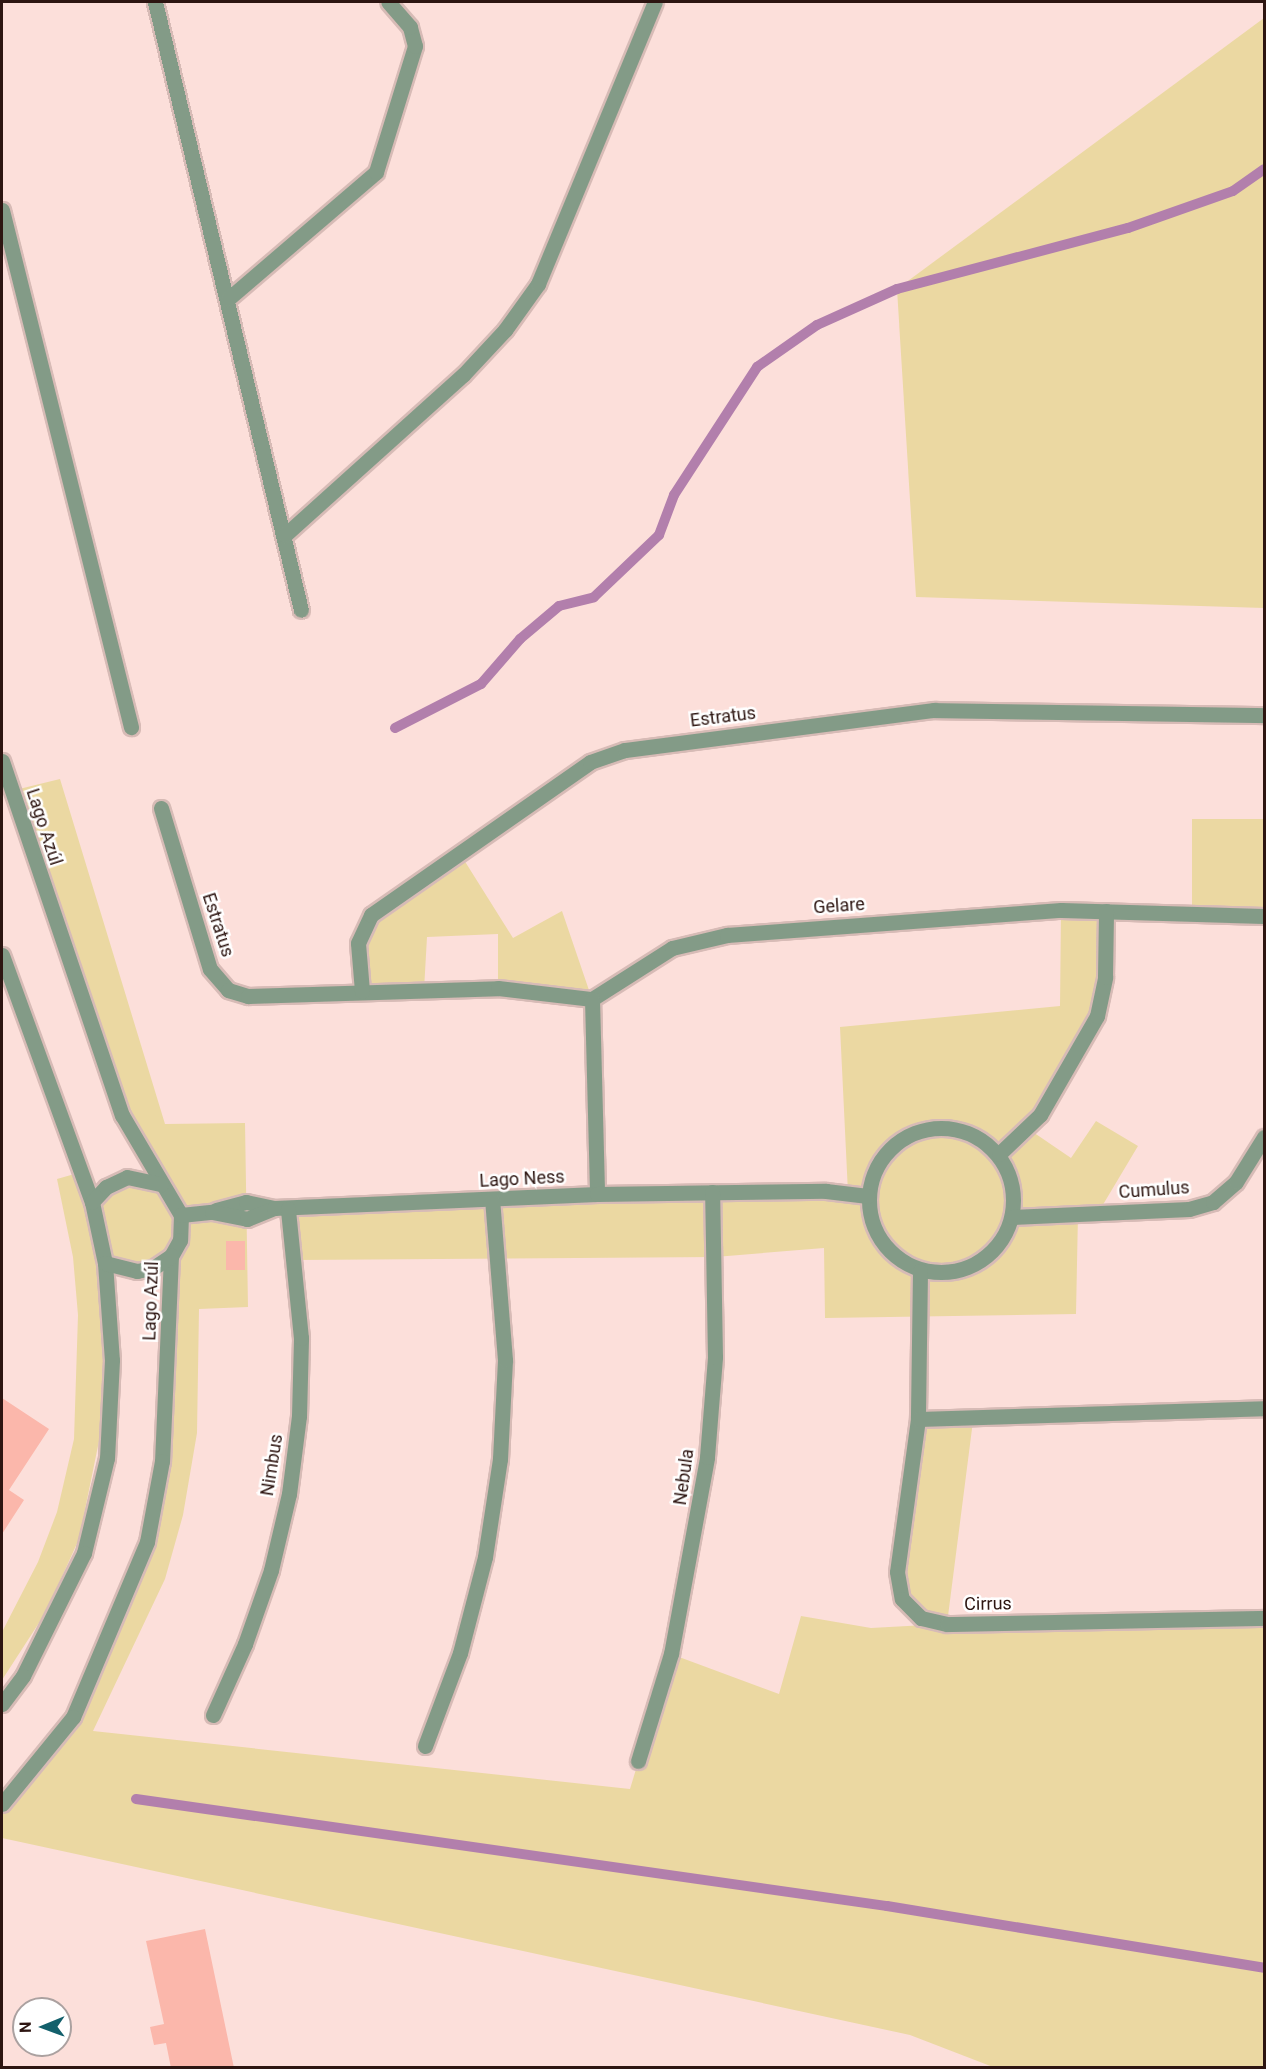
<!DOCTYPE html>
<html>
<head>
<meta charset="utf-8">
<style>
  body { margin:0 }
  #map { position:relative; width:1266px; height:2069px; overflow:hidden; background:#fcdfda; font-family:Roboto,sans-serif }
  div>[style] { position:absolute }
  .green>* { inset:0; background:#ebd8a2; transform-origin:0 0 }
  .stream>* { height:10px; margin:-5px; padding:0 5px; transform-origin:5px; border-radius:5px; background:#b27fac }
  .building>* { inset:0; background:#fbb7ab; transform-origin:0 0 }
  .roads { filter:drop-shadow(2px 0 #d7bbb6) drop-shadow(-2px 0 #d7bbb6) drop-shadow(0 2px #d7bbb6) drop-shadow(0 -2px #d7bbb6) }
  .minor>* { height:15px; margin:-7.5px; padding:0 7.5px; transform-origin:7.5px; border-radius:7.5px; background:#839b87 }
  .minor>.ring { margin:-7.5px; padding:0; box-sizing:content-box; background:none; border:15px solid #839b87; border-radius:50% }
  span { translate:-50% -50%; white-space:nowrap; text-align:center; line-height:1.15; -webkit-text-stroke:5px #fff; paint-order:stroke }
  .street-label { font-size:18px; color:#2d1511 }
  .frame { position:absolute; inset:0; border:3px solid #2d1511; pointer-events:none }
  .north { position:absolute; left:12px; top:1997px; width:60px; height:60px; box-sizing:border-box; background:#fff; border:2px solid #aba1a0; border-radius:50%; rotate:269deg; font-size:16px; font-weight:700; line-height:24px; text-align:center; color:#2d1511 }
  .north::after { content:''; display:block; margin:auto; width:21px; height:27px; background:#13606c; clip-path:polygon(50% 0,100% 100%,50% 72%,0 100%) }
</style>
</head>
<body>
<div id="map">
  <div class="green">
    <div style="clip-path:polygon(1264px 18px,1264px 608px,916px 597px,897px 289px)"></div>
    <div style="clip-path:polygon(60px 779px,165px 1124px,245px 1123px,248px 1307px,199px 1309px,197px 1433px,183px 1515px,165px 1579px,93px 1731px,630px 1789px,671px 1654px,779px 1694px,801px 1616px,871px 1628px,944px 1624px,902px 1599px,918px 1419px,973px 1421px,947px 1624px,1264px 1618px,1264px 2067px,993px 2067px,910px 2035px,2px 1838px,2px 1804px,73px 1717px,120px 1611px,163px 1461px,171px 1257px,153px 1268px,105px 1263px,92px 1202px,106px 1187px,149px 1179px,159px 1184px,134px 1141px,11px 791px)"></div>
    <div style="left:1192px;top:819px;width:72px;height:94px"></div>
    <div style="clip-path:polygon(459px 852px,513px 938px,562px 911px,592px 999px,498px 988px,498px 934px,427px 937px,424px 990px,362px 991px,358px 943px,371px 915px)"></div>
    <div style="clip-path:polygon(1061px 910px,1106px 911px,1097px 1016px,1027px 1128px,1071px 1158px,1096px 1121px,1138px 1146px,1098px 1213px,1078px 1214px,1076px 1314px,825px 1318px,824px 1248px,715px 1257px,296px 1260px,288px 1209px,848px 1193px,840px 1027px,1060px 1006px)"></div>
    <div style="clip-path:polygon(78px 1173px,102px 1263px,104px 1360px,99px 1441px,79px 1539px,46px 1612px,2px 1680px,2px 1632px,38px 1562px,57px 1512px,74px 1439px,78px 1315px,73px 1257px,57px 1179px)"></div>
  </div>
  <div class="stream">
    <div style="left:395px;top:728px;width:97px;rotate:-27.1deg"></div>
    <div style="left:481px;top:684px;width:60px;rotate:-49.1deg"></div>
    <div style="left:520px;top:639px;width:51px;rotate:-40.2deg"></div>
    <div style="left:559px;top:606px;width:36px;rotate:-14deg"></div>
    <div style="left:594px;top:597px;width:90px;rotate:-43.6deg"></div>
    <div style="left:659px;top:535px;width:43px;rotate:-69.4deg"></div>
    <div style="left:674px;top:495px;width:153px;rotate:-57deg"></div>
    <div style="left:757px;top:367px;width:73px;rotate:-35deg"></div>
    <div style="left:817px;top:325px;width:88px;rotate:-24.2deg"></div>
    <div style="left:897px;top:289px;width:239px;rotate:-14.8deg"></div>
    <div style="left:1128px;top:228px;width:111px;rotate:-19.4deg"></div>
    <div style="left:1233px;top:191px;width:38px;rotate:-35deg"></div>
    <div style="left:136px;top:1799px;width:759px;rotate:8.11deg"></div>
    <div style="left:887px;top:1906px;width:382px;rotate:9.3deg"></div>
  </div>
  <div class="building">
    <div style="left:226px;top:1241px;width:19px;height:29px"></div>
    <div style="clip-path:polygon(2px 1398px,49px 1429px,9px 1490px,24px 1500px,2px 1534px)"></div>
    <div style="clip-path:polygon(205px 1929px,234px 2068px,171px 2068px,166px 2043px,154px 2045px,150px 2027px,164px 2024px,146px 1941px)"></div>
  </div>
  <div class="roads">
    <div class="minor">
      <div style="left:155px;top:2px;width:625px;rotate:76.5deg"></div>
      <div style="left:2px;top:210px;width:533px;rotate:75.99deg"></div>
      <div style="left:228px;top:299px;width:195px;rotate:-40.6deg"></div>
      <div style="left:376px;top:172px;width:132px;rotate:-72.8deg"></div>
      <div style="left:415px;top:46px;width:20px;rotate:-105deg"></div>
      <div style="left:410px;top:27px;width:33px;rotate:-131deg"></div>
      <div style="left:285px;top:535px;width:239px;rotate:-42deg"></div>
      <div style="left:463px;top:375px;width:62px;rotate:-47deg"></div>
      <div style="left:505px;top:330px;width:57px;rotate:-54.3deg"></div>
      <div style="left:538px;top:284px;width:305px;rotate:-67.5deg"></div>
      <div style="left:2px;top:761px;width:374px;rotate:71.3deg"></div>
      <div style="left:122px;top:1115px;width:116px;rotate:59.5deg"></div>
      <div style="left:181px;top:1215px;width:25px;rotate:92deg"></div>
      <div style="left:180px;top:1240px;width:18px;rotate:119deg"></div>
      <div style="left:171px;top:1256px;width:205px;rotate:92.5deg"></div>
      <div style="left:162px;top:1461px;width:82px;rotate:100.5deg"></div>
      <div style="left:147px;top:1542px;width:190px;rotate:112.9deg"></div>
      <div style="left:73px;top:1717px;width:112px;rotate:129.2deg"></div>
      <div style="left:161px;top:808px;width:168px;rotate:73.1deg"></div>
      <div style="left:210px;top:969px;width:28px;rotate:49deg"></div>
      <div style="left:228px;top:990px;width:21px;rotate:17deg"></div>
      <div style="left:248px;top:996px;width:250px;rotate:-1.8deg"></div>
      <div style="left:498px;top:988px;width:95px;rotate:6.7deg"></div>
      <div style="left:2px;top:955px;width:263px;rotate:70deg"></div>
      <div style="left:92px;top:1202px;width:62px;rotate:78deg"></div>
      <div style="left:105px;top:1263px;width:97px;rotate:85.9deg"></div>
      <div style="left:112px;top:1360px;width:98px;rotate:92.9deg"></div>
      <div style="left:107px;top:1458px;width:98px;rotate:103.6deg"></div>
      <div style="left:84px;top:1553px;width:137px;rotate:116.4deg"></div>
      <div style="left:23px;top:1676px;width:35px;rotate:127deg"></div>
      <div style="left:362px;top:991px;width:48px;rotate:-94.8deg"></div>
      <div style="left:358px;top:943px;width:31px;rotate:-65deg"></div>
      <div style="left:371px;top:915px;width:267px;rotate:-34.9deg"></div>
      <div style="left:590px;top:762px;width:37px;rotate:-19deg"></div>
      <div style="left:625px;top:750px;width:312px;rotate:-7.4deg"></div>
      <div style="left:934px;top:710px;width:330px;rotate:0.9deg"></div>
      <div style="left:592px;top:999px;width:95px;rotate:-32.5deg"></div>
      <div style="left:672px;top:948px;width:57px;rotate:-13.3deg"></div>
      <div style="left:727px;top:935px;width:335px;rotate:-4.3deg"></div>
      <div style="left:1061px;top:910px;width:203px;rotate:1.7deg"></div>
      <div style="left:592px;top:999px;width:195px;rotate:88.5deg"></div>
      <div class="ring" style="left:869px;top:1128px;width:129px;height:129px"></div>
      <div style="left:999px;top:1154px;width:57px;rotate:-43.6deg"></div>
      <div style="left:1040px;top:1115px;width:114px;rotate:-60.1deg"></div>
      <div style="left:1097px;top:1016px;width:40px;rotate:-78deg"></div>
      <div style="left:1105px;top:977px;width:66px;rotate:-89.1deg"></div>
      <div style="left:92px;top:1202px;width:21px;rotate:-47deg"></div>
      <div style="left:106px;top:1187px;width:23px;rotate:-25deg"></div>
      <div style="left:127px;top:1177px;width:35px;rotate:12deg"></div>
      <div style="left:216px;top:1210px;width:31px;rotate:-15deg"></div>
      <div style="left:246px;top:1202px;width:29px;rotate:12deg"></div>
      <div style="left:181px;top:1215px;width:31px;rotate:-6deg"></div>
      <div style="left:212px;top:1212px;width:36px;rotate:11deg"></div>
      <div style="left:247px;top:1219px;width:29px;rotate:-22deg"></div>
      <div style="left:274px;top:1208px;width:323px;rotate:-2.5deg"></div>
      <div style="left:597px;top:1194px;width:229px;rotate:-0.8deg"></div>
      <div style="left:826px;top:1191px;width:42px;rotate:6.8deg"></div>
      <div style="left:1012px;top:1217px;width:177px;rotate:-2.6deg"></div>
      <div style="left:1189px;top:1209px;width:25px;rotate:-16deg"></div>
      <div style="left:1213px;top:1202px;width:30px;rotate:-41deg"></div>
      <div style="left:1236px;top:1182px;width:53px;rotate:-58.1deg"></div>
      <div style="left:105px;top:1263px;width:33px;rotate:14deg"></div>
      <div style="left:137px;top:1271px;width:16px;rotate:-11deg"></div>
      <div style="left:153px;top:1268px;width:22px;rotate:-34deg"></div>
      <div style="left:920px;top:1271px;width:148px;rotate:90.8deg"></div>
      <div style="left:918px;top:1419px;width:154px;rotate:97.8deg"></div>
      <div style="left:897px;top:1572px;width:27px;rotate:80deg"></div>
      <div style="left:902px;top:1599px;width:27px;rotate:45deg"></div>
      <div style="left:921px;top:1618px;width:27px;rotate:13deg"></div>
      <div style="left:947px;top:1624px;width:317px;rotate:-1.1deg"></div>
      <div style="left:918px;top:1419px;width:346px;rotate:-1.8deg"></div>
      <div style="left:213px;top:1715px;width:78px;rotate:-65.7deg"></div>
      <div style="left:245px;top:1644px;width:78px;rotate:-70.6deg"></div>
      <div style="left:271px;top:1570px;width:78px;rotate:-76.7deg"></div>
      <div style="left:289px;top:1494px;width:79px;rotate:-82.7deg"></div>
      <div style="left:299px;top:1416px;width:78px;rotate:-88.5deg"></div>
      <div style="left:301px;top:1338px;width:130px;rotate:-95.8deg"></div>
      <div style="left:425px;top:1746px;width:99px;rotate:-69.4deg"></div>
      <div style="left:460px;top:1653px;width:99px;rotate:-75.4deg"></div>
      <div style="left:485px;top:1557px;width:99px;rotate:-81.3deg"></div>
      <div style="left:500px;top:1459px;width:99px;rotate:-87.1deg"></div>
      <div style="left:505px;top:1360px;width:161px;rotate:-94.6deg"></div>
      <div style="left:638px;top:1761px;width:112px;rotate:-72.9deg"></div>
      <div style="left:671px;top:1654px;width:200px;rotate:-79.6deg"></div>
      <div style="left:707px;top:1457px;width:100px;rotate:-85.4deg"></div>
      <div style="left:715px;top:1357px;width:165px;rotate:-91deg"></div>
    </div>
  </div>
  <div class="street-label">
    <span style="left:723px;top:717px;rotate:-7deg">Estratus</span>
    <span style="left:44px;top:827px;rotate:72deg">Lago Azúl</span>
    <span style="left:839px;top:906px;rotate:-4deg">Gelare</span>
    <span style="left:218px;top:925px;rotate:72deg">Estratus</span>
    <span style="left:522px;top:1179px;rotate:-3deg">Lago Ness</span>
    <span style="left:1154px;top:1190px;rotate:-4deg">Cumulus</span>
    <span style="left:151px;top:1301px;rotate:-88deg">Lago Azúl</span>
    <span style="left:272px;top:1465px;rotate:-81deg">Nimbus</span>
    <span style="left:684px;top:1477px;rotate:-82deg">Nebula</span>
    <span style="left:988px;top:1604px;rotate:-1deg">Cirrus</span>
  </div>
  <div class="frame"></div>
  <div class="north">N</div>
</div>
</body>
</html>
